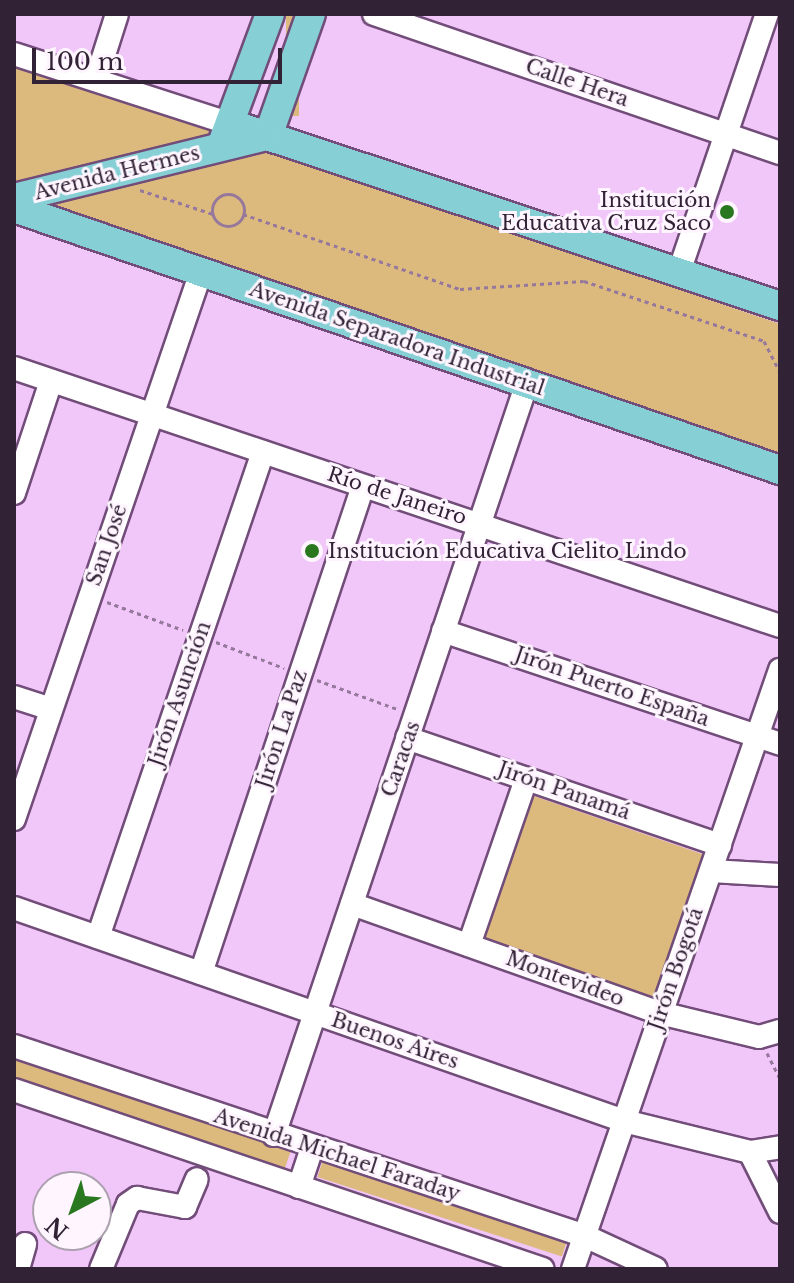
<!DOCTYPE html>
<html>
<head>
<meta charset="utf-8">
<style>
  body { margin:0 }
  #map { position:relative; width:794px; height:1283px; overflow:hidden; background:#f1c6f9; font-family:"Libre Baskerville",serif }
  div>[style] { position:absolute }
  .green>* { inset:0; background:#dcba7e; transform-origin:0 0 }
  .path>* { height:3px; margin-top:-1.5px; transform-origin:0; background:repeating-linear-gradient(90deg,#96789c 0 4px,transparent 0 8px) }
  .path>.ring { margin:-1.5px; padding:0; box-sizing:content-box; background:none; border:3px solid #96789c; border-radius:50% }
  .roads { filter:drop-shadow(2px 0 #724d79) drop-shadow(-2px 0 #724d79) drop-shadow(0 2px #724d79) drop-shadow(0 -2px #724d79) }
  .minor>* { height:22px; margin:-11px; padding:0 11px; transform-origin:11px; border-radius:11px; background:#fff }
  .major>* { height:28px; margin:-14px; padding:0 14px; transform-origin:14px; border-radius:14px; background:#86d0d5 }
  .dots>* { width:22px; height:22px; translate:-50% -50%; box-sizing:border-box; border:4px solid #fef5ff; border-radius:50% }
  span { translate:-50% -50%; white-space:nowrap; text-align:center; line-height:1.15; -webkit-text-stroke:6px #fef5ff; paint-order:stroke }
  .street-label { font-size:20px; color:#322235 }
  .poi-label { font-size:20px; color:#322235 }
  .right { translate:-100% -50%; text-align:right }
  .left { translate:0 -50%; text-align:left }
  .frame { position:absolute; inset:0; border:16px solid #322235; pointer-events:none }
  .north { position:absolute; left:32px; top:1171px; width:80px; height:80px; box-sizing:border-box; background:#fef5ff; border:2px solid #aca1ae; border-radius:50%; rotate:221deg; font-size:22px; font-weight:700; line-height:32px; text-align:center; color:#322235 }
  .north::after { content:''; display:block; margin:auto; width:28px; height:36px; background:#29771e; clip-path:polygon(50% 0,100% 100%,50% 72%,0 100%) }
  .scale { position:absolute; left:32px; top:48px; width:250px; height:36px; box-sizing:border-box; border:4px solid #322235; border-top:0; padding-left:10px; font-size:24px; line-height:28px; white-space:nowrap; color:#322235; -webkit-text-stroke:6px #fef5ff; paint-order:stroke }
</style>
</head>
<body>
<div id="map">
  <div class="green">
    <div style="left:286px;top:14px;width:13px;height:102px"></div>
    <div style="clip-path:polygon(14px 62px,214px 125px,208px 144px,14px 190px)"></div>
    <div style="clip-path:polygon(265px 148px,780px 324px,780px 461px,23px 205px)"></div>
    <div style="left:531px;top:795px;width:184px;height:156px;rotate:19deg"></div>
    <div style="left:14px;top:1055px;width:293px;height:20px;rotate:19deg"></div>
    <div style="left:323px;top:1160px;width:257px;height:18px;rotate:18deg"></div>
  </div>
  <div class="path">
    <div style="left:140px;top:190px;width:77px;rotate:18.2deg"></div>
    <div class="ring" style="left:212px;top:194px;width:29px;height:29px"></div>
    <div style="left:243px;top:214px;width:230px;rotate:19.1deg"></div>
    <div style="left:460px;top:289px;width:124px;rotate:-3.7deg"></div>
    <div style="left:584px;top:281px;width:190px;rotate:18.4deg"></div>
    <div style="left:764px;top:341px;width:35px;rotate:63deg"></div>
    <div style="left:107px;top:602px;width:81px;rotate:20.2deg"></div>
    <div style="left:216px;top:642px;width:73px;rotate:20.9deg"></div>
    <div style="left:317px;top:680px;width:85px;rotate:19.9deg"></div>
    <div style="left:767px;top:1053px;width:28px;rotate:63deg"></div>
  </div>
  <div class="roads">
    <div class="minor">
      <div style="left:374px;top:14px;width:429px;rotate:18.9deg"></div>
      <div style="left:14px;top:54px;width:228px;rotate:17.9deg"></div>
      <div style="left:96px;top:80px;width:69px;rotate:-72.3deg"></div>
      <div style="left:679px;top:272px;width:273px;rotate:-71.2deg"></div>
      <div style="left:14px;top:368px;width:808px;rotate:18.61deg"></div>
      <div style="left:14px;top:493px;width:118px;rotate:-71.7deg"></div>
      <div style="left:443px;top:631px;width:355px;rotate:18.5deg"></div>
      <div style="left:14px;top:697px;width:39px;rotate:18deg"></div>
      <div style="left:407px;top:738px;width:331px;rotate:18.9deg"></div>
      <div style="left:14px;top:819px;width:578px;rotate:-71.13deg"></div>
      <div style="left:711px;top:871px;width:69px;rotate:3.3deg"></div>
      <div style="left:352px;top:904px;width:327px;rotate:19.5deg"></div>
      <div style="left:660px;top:1013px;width:102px;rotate:13.6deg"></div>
      <div style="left:759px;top:1037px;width:22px;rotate:-16deg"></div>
      <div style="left:14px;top:908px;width:646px;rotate:19.25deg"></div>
      <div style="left:624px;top:1121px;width:130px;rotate:13.8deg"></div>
      <div style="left:750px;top:1152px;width:30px;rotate:-9deg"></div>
      <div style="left:98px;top:937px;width:512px;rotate:-71.21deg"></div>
      <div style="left:469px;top:945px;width:176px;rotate:-71deg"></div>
      <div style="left:201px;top:973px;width:513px;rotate:-71.6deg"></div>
      <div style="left:14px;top:1046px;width:602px;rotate:18.4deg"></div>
      <div style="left:585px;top:1236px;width:78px;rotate:24.9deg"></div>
      <div style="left:14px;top:1090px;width:558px;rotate:18.69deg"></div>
      <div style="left:274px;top:1135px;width:793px;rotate:-71.41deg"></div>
      <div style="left:750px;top:1152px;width:67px;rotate:63.4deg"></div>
      <div style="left:299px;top:1187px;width:41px;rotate:-71.6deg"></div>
      <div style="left:18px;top:1269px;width:26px;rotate:-74deg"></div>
      <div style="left:101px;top:1269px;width:70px;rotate:-67.4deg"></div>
      <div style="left:128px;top:1204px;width:11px;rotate:-34deg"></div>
      <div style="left:137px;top:1198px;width:49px;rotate:10.6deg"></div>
      <div style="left:185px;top:1207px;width:30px;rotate:-67deg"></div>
      <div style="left:573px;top:1269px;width:634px;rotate:-70.94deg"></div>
    </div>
    <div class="major">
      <div style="left:231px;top:124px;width:578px;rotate:18.34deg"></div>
      <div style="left:268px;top:136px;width:129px;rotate:-70.6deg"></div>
      <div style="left:223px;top:141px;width:135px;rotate:-69.7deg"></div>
      <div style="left:14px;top:198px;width:260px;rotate:-13.8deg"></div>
      <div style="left:14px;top:208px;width:810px;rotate:18.88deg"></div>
    </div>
  </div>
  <div class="dots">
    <div style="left:727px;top:212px;background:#29771e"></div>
    <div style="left:312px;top:551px;background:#29771e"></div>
  </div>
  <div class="street-label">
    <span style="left:577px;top:83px;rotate:19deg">Calle Hera</span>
    <span style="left:117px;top:173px;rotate:-14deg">Avenida Hermes</span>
    <span style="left:397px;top:339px;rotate:19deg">Avenida Separadora Industrial</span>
    <span style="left:397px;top:496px;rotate:18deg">Río de Janeiro</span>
    <span style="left:107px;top:545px;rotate:-71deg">San José</span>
    <span style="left:612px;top:687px;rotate:19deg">Jirón Puerto España</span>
    <span style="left:180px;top:694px;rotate:-71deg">Jirón Asunción</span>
    <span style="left:282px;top:729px;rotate:-72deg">Jirón La Paz</span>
    <span style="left:401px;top:759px;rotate:-71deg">Caracas</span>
    <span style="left:564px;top:791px;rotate:19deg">Jirón Panamá</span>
    <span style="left:676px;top:969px;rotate:-71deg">Jirón Bogotá</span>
    <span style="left:565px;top:979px;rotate:20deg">Montevideo</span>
    <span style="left:395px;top:1041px;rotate:19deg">Buenos Aires</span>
    <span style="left:337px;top:1155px;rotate:18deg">Avenida Michael Faraday</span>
  </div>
  <div class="poi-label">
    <span class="right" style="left:711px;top:212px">Institución<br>Educativa Cruz Saco</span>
    <span class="left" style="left:328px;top:551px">Institución Educativa Cielito Lindo</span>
  </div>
  <div class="frame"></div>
  <div class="north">N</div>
  <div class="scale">100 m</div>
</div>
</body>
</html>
